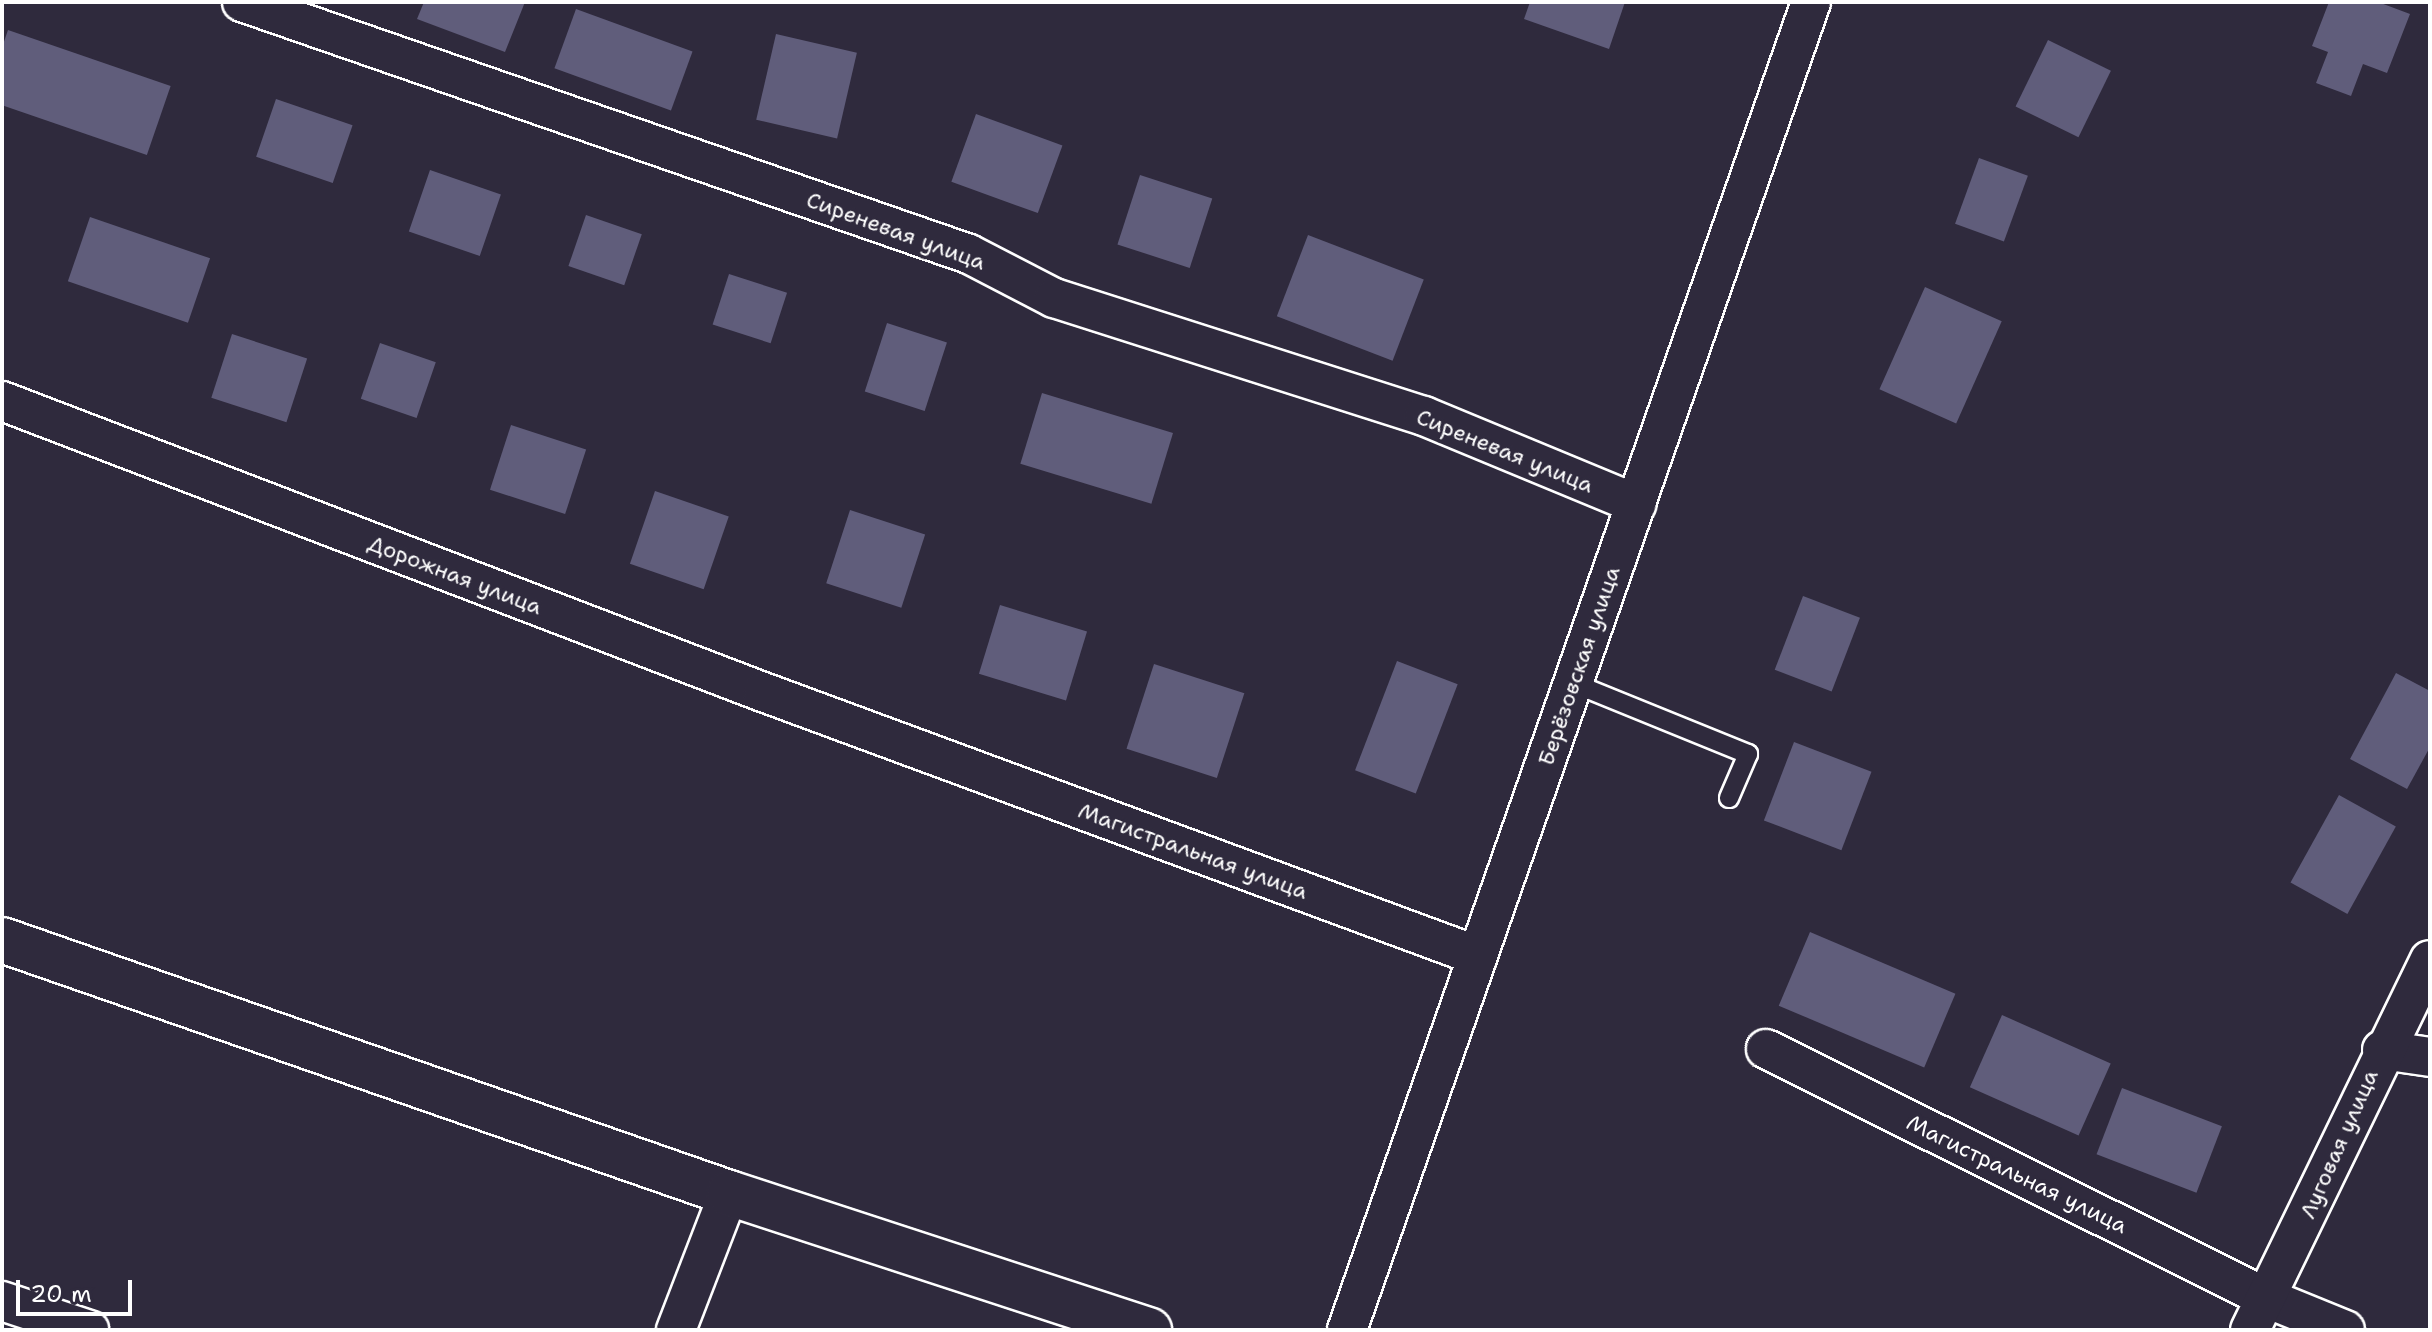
<!DOCTYPE html>
<html>
<head>
<meta charset="utf-8">
<style>
  body { margin:0 }
  #map { position:relative; width:2432px; height:1332px; overflow:hidden; background:#2f2a3d; font-family:"Shantell Sans",sans-serif }
  div>[style] { position:absolute }
  .building>* { inset:0; background:#605d7b; transform-origin:0 0 }
  .roads { filter:drop-shadow(2px 0 #fff) drop-shadow(-2px 0 #fff) drop-shadow(0 2px #fff) drop-shadow(0 -2px #fff) }
  .lane>* { height:18px; margin:-9px; padding:0 9px; transform-origin:9px; border-radius:9px; background:#2f2a3d }
  .street>* { height:38px; margin:-19px; padding:0 19px; transform-origin:19px; border-radius:19px; background:#2f2a3d }
  .secondary>* { height:44px; margin:-22px; padding:0 22px; transform-origin:22px; border-radius:22px; background:#2f2a3d }
  span { translate:-50% -50%; white-space:nowrap; text-align:center; line-height:1.15; -webkit-text-stroke:7px #2f2a3d; paint-order:stroke }
  .street-label { font-size:22px; color:#fff }
  .frame { position:absolute; inset:0; border:4px solid #fff; pointer-events:none }
  .scale { position:absolute; left:16px; top:1280px; width:116px; height:36px; box-sizing:border-box; border:4px solid #fff; border-top:0; padding-left:10px; font-size:24px; line-height:28px; white-space:nowrap; color:#fff; -webkit-text-stroke:6px #2f2a3d; paint-order:stroke }
</style>
</head>
<body>
<div id="map">
  <div class="building">
    <div style="clip-path:polygon(424px 2px,525px 2px,505px 52px,417px 19px)"></div>
    <div style="clip-path:polygon(1530px 2px,1625px 2px,1609px 49px,1524px 19px)"></div>
    <div style="clip-path:polygon(2329px 2px,2378px 2px,2410px 14px,2387px 73px,2363px 64px,2351px 96px,2316px 83px,2328px 52px,2312px 46px)"></div>
    <div style="left:576px;top:9px;width:124px;height:63px;rotate:20deg"></div>
    <div style="left:8px;top:30px;width:172px;height:73px;rotate:19deg"></div>
    <div style="left:776px;top:34px;width:83px;height:88px;rotate:13deg"></div>
    <div style="left:2048px;top:40px;width:70px;height:74px;rotate:26deg"></div>
    <div style="left:276px;top:99px;width:81px;height:61px;rotate:19deg"></div>
    <div style="left:976px;top:114px;width:92px;height:72px;rotate:20deg"></div>
    <div style="left:1979px;top:158px;width:52px;height:70px;rotate:20deg"></div>
    <div style="left:430px;top:170px;width:75px;height:65px;rotate:19deg"></div>
    <div style="left:1140px;top:175px;width:76px;height:73px;rotate:18deg"></div>
    <div style="left:586px;top:215px;width:59px;height:54px;rotate:19deg"></div>
    <div style="left:90px;top:217px;width:127px;height:68px;rotate:19deg"></div>
    <div style="left:1308px;top:235px;width:124px;height:87px;rotate:21deg"></div>
    <div style="left:729px;top:274px;width:61px;height:53px;rotate:18deg"></div>
    <div style="left:1925px;top:287px;width:84px;height:112px;rotate:24deg"></div>
    <div style="left:887px;top:323px;width:63px;height:72px;rotate:18deg"></div>
    <div style="left:232px;top:334px;width:79px;height:67px;rotate:18deg"></div>
    <div style="left:380px;top:343px;width:59px;height:59px;rotate:19deg"></div>
    <div style="left:1042px;top:393px;width:137px;height:74px;rotate:17deg"></div>
    <div style="left:511px;top:425px;width:79px;height:68px;rotate:18deg"></div>
    <div style="left:655px;top:491px;width:78px;height:77px;rotate:19deg"></div>
    <div style="left:850px;top:510px;width:79px;height:77px;rotate:18deg"></div>
    <div style="left:1803px;top:596px;width:61px;height:79px;rotate:21deg"></div>
    <div style="left:1000px;top:605px;width:91px;height:72px;rotate:17deg"></div>
    <div style="left:1397px;top:661px;width:65px;height:117px;rotate:21deg"></div>
    <div style="left:1154px;top:664px;width:95px;height:89px;rotate:18deg"></div>
    <div style="clip-path:polygon(2396px 673px,2430px 691px,2430px 747px,2407px 789px,2350px 759px)"></div>
    <div style="left:1794px;top:742px;width:83px;height:84px;rotate:21deg"></div>
    <div style="left:2339px;top:795px;width:65px;height:100px;rotate:29deg"></div>
    <div style="left:1810px;top:932px;width:158px;height:80px;rotate:23deg"></div>
    <div style="left:2002px;top:1015px;width:119px;height:79px;rotate:24deg"></div>
    <div style="left:2122px;top:1088px;width:107px;height:71px;rotate:21deg"></div>
  </div>
  <div class="roads">
    <div class="lane">
      <div style="left:1573px;top:683px;width:189px;rotate:22.1deg"></div>
      <div style="left:1748px;top:754px;width:48px;rotate:113.4deg"></div>
    </div>
    <div class="street">
      <div style="left:242px;top:2px;width:769px;rotate:19.12deg"></div>
      <div style="left:969px;top:254px;width:96px;rotate:27.4deg"></div>
      <div style="left:1054px;top:298px;width:388px;rotate:17.7deg"></div>
      <div style="left:1424px;top:416px;width:230px;rotate:22.5deg"></div>
      <div style="left:2px;top:401px;width:815px;rotate:20.93deg"></div>
      <div style="left:763px;top:692px;width:762px;rotate:20.27deg"></div>
      <div style="left:1766px;top:1049px;width:562px;rotate:26.43deg"></div>
      <div style="left:2269px;top:1299px;width:82px;rotate:22.2deg"></div>
      <div style="left:2382px;top:1050px;width:49px;rotate:8.3deg"></div>
      <div style="left:2px;top:1301px;width:92px;rotate:18.4deg"></div>
      <div style="left:676px;top:1330px;width:147px;rotate:-68.9deg"></div>
      <div style="left:1347px;top:1330px;width:1407px;rotate:-70.74deg"></div>
      <div style="left:2250px;top:1330px;width:411px;rotate:-64.1deg"></div>
    </div>
    <div class="secondary">
      <div style="left:2px;top:940px;width:770px;rotate:19.19deg"></div>
      <div style="left:729px;top:1193px;width:442px;rotate:18.1deg"></div>
    </div>
  </div>
  <div class="street-label">
    <span style="left:896px;top:231px;rotate:20deg">Сиреневая улица</span>
    <span style="left:1505px;top:451px;rotate:22deg">Сиреневая улица</span>
    <span style="left:455px;top:575px;rotate:21deg">Дорожная улица</span>
    <span style="left:1579px;top:666px;rotate:-71deg">Берёзовская улица</span>
    <span style="left:1193px;top:851px;rotate:20deg">Магистральная улица</span>
    <span style="left:2339px;top:1144px;rotate:-66deg">Луговая улица</span>
    <span style="left:2017px;top:1174px;rotate:26deg">Магистральная улица</span>
  </div>
  <div class="frame"></div>
  <div class="scale">20 m</div>
</div>
</body>
</html>
